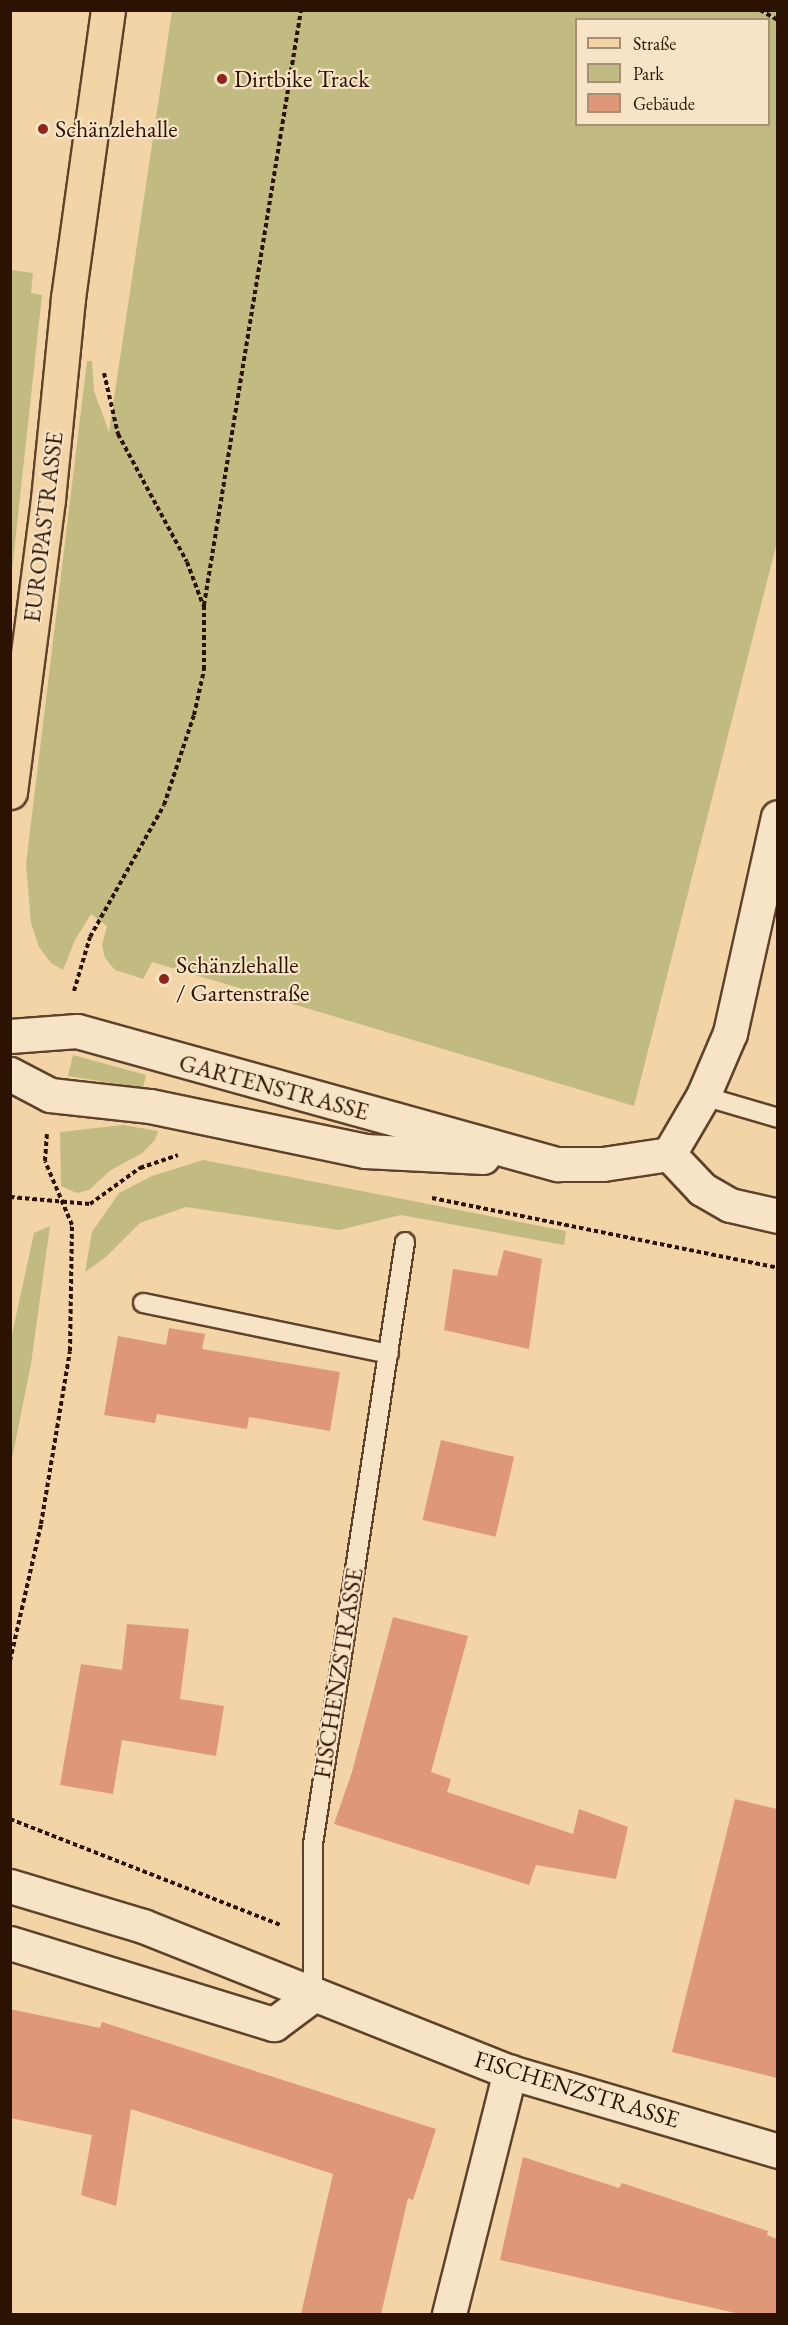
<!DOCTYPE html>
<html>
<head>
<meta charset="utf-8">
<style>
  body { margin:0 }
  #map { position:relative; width:788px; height:2325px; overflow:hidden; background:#f3d4a6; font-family:"EB Garamond",serif }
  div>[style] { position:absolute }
  .green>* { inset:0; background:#c1bb82 }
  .building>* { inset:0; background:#de9877; transform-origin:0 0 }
  .path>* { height:4px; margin-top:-2px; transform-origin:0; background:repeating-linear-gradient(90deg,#2c1200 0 4.5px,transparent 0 7.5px) }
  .roads { filter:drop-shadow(2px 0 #5e422a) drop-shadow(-2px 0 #5e422a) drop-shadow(0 2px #5e422a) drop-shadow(0 -2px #5e422a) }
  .service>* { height:18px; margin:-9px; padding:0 9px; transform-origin:9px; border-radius:9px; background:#f7e3c5 }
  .minor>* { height:33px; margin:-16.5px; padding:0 16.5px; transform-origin:16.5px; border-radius:16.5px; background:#f7e3c5 }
  .primary>* { height:33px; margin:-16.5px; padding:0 16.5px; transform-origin:16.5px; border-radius:16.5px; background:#f3d4a6 }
  .dots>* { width:16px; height:16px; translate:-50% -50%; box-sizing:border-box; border:3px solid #f7e3c5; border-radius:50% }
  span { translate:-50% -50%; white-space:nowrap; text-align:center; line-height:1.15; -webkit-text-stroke:4.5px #f7e3c5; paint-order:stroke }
  .poi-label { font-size:24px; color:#2c1200 }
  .left { translate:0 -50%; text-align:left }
  .street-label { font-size:24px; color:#2c1200 }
  .frame { position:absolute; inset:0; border:12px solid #2c1200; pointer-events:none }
  .legend { position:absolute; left:575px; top:18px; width:195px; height:108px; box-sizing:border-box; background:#f7e3c5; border:2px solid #a68f76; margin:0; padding:8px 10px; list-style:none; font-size:18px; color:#2c1200 }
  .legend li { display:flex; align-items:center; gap:12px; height:30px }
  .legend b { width:30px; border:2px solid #a68f76 }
</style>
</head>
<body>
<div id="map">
  <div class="green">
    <div style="clip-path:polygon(evenodd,172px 11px,777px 11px,777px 542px,634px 1106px,152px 962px,143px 979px,115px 970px,105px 958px,102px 945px,107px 926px,91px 914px,75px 940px,63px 970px,51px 963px,39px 947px,31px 923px,26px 864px,87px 361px,92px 361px,94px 391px,109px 432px,172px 11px,576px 20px,768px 20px,768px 124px,576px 124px,576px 20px)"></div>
    <div style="clip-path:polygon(11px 270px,33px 273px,31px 293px,42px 295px,11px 580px)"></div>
    <div style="clip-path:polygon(73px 1055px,146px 1075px,143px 1088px,68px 1076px)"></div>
    <div style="clip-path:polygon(123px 1125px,158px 1131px,155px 1140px,141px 1154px,111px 1170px,89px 1190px,77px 1193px,61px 1186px,60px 1132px)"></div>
    <div style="clip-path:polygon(203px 1160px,566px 1231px,564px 1245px,401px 1215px,339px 1230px,186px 1207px,140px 1223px,106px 1257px,85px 1272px,92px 1232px,119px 1193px,152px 1176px)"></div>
    <div style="clip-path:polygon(50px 1226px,31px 1364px,11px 1464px,11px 1339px,34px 1233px)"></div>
  </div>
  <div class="building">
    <div style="clip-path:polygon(504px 1250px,542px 1259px,529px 1349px,444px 1330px,453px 1269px,497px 1276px)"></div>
    <div style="clip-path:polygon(169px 1328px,205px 1334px,202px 1349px,340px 1372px,330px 1431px,249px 1417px,247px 1429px,157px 1414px,155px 1423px,104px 1415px,118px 1336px,166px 1345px)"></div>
    <div style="left:441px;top:1440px;width:75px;height:82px;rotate:13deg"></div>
    <div style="clip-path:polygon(393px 1617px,468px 1636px,431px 1772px,451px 1779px,447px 1792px,573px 1834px,579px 1809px,628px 1827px,616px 1879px,536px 1865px,529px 1885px,334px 1824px,352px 1772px)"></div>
    <div style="clip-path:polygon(127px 1624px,189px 1629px,180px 1699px,224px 1706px,216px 1756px,122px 1740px,113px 1794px,60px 1785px,81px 1664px,122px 1670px)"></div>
    <div style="clip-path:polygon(735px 1799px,777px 1809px,777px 2078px,672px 2052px)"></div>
    <div style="clip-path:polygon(10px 2009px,100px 2028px,102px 2022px,436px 2129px,413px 2200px,408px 2198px,381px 2314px,301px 2314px,333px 2174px,131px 2109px,116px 2206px,81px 2195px,92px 2135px,10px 2118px)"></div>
    <div style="clip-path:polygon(523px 2157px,619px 2188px,622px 2183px,768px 2231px,767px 2235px,777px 2239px,777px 2314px,740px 2314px,500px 2260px)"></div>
  </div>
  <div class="path">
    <div style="left:760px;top:10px;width:21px;rotate:29deg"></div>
    <div style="left:104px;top:373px;width:63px;rotate:77.1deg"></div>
    <div style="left:118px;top:434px;width:145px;rotate:61.7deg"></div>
    <div style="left:187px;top:562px;width:46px;rotate:69.6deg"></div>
    <div style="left:74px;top:991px;width:56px;rotate:-73.5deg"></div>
    <div style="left:90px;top:937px;width:151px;rotate:-60.7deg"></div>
    <div style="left:164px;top:805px;width:95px;rotate:-71.6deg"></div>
    <div style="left:194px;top:715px;width:46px;rotate:-77.5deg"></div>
    <div style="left:204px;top:670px;width:65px;rotate:-90deg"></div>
    <div style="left:204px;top:605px;width:603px;rotate:-80.74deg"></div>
    <div style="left:10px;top:1197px;width:80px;rotate:5deg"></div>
    <div style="left:90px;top:1204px;width:62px;rotate:-35.8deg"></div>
    <div style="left:140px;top:1168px;width:40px;rotate:-18.9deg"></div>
    <div style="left:432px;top:1198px;width:353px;rotate:11.4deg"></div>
    <div style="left:10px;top:1661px;width:140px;rotate:-77.2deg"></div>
    <div style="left:41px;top:1524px;width:175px;rotate:-80.5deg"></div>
    <div style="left:70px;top:1351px;width:126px;rotate:-89.1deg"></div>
    <div style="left:72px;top:1225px;width:69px;rotate:-112.9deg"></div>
    <div style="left:45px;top:1161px;width:27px;rotate:-86deg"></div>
    <div style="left:10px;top:1819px;width:291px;rotate:21.4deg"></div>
  </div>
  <div class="roads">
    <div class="service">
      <div style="left:703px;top:1096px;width:78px;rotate:16.3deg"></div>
      <div style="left:143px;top:1303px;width:251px;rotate:11.7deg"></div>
      <div style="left:313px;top:1995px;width:151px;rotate:-90deg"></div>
      <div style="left:313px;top:1844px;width:609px;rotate:-81.31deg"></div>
    </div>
    <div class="minor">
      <div style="left:10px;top:1036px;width:67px;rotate:-4.3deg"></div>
      <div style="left:77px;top:1031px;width:499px;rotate:15.5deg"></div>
      <div style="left:558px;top:1164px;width:45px"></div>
      <div style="left:603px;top:1164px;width:67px;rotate:-8.6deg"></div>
      <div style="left:669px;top:1154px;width:48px;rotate:46.7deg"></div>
      <div style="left:702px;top:1189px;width:32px;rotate:30deg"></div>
      <div style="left:730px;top:1205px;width:49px;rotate:12.9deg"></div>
      <div style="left:10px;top:1074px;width:45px;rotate:27.7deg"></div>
      <div style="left:50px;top:1095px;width:101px;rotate:6.3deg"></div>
      <div style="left:150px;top:1106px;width:220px;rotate:11.8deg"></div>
      <div style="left:365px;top:1151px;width:118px;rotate:2.9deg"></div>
      <div style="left:669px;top:1154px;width:67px;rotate:-59.6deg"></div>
      <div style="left:703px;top:1096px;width:69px;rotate:-66.8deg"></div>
      <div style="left:730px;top:1033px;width:221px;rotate:-77.5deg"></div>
      <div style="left:10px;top:1886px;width:139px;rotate:16.7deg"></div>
      <div style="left:143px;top:1926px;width:395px;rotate:21.7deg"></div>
      <div style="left:510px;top:2072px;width:279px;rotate:16.4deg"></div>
      <div style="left:10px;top:1943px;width:276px;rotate:17.1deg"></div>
      <div style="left:274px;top:2024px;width:49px;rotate:-36.6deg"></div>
      <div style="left:449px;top:2314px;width:250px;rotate:-75.9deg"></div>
    </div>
    <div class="primary">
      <div style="left:10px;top:792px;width:295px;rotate:-82.6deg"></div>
      <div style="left:48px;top:499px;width:202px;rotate:-84.3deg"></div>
      <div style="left:68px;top:298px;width:291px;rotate:-82.1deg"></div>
    </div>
  </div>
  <div class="dots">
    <div style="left:222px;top:79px;background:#8f2418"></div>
    <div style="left:43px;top:129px;background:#8f2418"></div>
    <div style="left:164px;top:979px;background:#8f2418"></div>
  </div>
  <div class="poi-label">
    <span class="left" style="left:234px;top:79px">Dirtbike Track</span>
    <span class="left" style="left:55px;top:129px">Schänzlehalle</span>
    <span class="left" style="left:176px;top:979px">Schänzlehalle<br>/ Gartenstraße</span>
  </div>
  <div class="street-label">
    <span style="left:43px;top:527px;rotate:-83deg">EUROPASTRASSE</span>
    <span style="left:274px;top:1087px;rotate:15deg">GARTENSTRASSE</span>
    <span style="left:338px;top:1673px;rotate:-81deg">FISCHENZSTRASSE</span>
    <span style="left:577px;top:2089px;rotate:17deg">FISCHENZSTRASSE</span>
  </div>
  <div class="frame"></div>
  <ul class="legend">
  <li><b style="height:8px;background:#f3d4a6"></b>Straße</li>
  <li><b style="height:16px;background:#c1bb82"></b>Park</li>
  <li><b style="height:16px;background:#de9877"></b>Gebäude</li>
  </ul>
</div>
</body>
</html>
